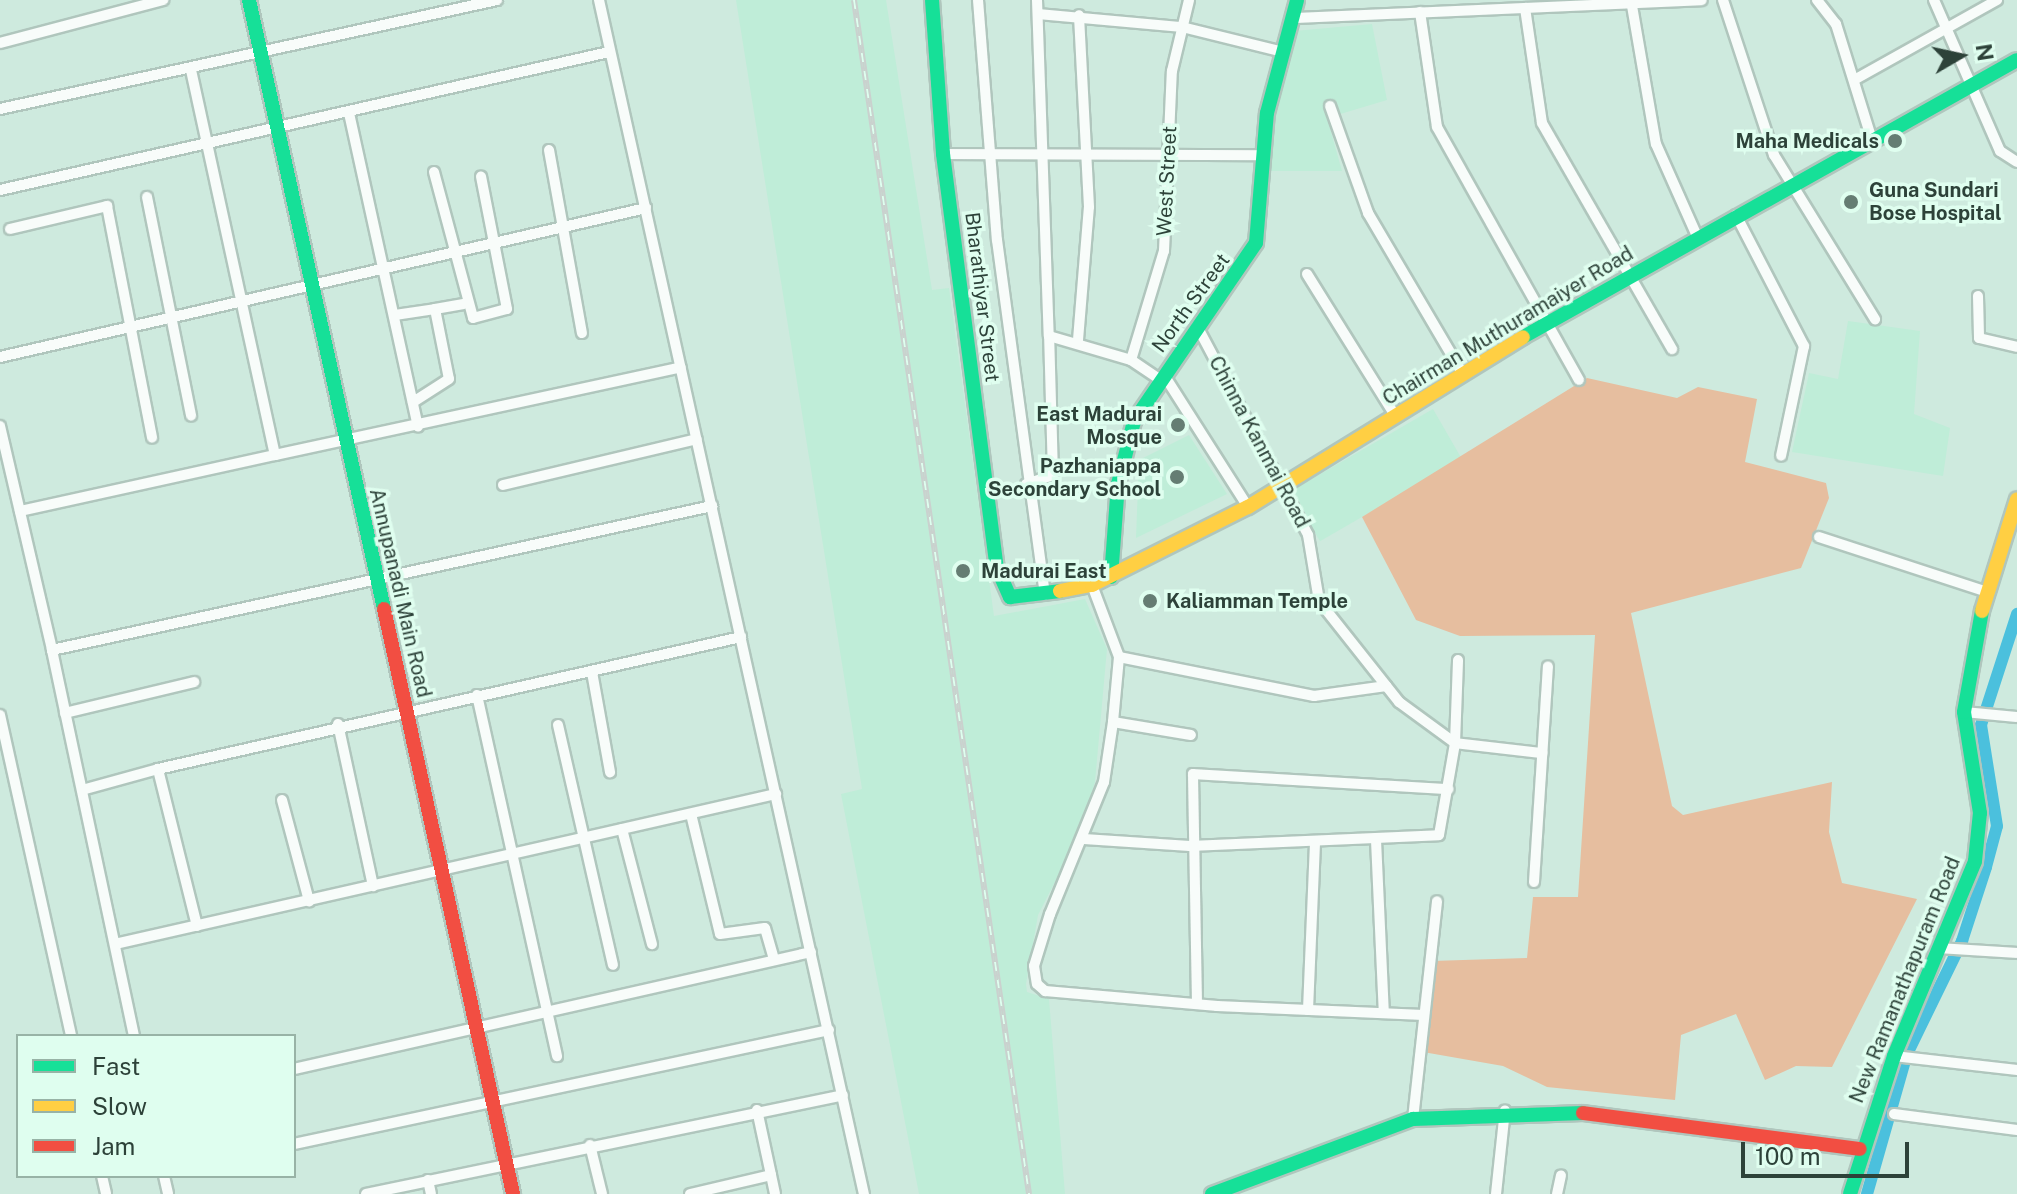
<!DOCTYPE html>
<html>
<head>
<meta charset="utf-8">
<style>
  body { margin:0 }
  #map { position:relative; width:2017px; height:1194px; overflow:hidden; background:#ceeade; font-family:"Public Sans",sans-serif }
  div>[style] { position:absolute }
  .built>* { inset:0; background:#bfedd8; transform-origin:0 0 }
  .forest>* { inset:0; background:#e6be9f }
  .canal>* { height:12px; margin:-6px; padding:0 6px; transform-origin:6px; border-radius:6px; background:#4bc0dd }
  .roads { filter:drop-shadow(2px 0 #b0c6bd) drop-shadow(-2px 0 #b0c6bd) drop-shadow(0 2px #b0c6bd) drop-shadow(0 -2px #b0c6bd) }
  .street>* { height:10px; margin:-5px; padding:0 5px; transform-origin:5px; border-radius:5px; background:#f8fcfa }
  .fast>* { height:14px; margin:-7px; padding:0 7px; transform-origin:7px; border-radius:7px; background:#16e098 }
  .slow>* { height:14px; margin:-7px; padding:0 7px; transform-origin:7px; border-radius:7px; background:#ffcf43 }
  .jam>* { height:14px; margin:-7px; padding:0 7px; transform-origin:7px; border-radius:7px; background:#f24e42 }
  .rail>* { height:6px; margin-top:-3px; transform-origin:0; background:repeating-linear-gradient(90deg,#dffeef 0 9px,#cad1ce 0 18px); box-sizing:border-box; border-block:2px solid #cad1ce }
  .dots>* { width:22px; height:22px; translate:-50% -50%; box-sizing:border-box; border:4px solid #dffeef; border-radius:50% }
  span { translate:-50% -50%; white-space:nowrap; text-align:center; line-height:1.15; -webkit-text-stroke:7px #dffeef; paint-order:stroke }
  .poi-label { font-size:20px; color:#2d4239; font-weight:700 }
  .right { translate:-100% -50%; text-align:right }
  .left { translate:0 -50%; text-align:left }
  .street-label { font-size:20px; color:#2d4239 }
  .legend { position:absolute; left:16px; top:1034px; width:280px; height:144px; box-sizing:border-box; background:#dffeef; border:2px solid #98b3a6; margin:0; padding:10px 14px; list-style:none; font-size:24px; color:#2d4239 }
  .legend li { display:flex; align-items:center; gap:16px; height:40px }
  .legend b { width:40px; border:2px solid #98b3a6 }
  .north { position:absolute; left:1921px; top:16px; width:80px; height:80px; -webkit-text-stroke:6px #dffeef; paint-order:stroke; rotate:81deg; font-size:22px; font-weight:700; line-height:32px; text-align:center; color:#2d4239 }
  .north::after { content:''; display:block; margin:auto; width:28px; height:36px; background:#2d4239; clip-path:polygon(50% 0,100% 100%,50% 72%,0 100%) }
  .scale { position:absolute; left:1741px; top:1142px; width:168px; height:36px; box-sizing:border-box; border:4px solid #2d4239; border-top:0; padding-left:10px; font-size:24px; line-height:28px; white-space:nowrap; color:#2d4239; -webkit-text-stroke:6px #dffeef; paint-order:stroke }
</style>
</head>
<body>
<div id="map">
  <div class="built">
    <div style="clip-path:polygon(736px 0,886px 0,932px 290px,949px 288px,994px 616px,1085px 599px,1107px 649px,1095px 782px,1079px 835px,1038px 915px,1026px 984px,1027px 992px,1049px 999px,1065px 1194px,919px 1194px,841px 794px,862px 789px)"></div>
    <div style="clip-path:polygon(1372px 24px,1387px 100px,1327px 118px,1342px 171px,1268px 171px,1273px 106px,1294px 31px)"></div>
    <div style="clip-path:polygon(1848px 321px,1920px 331px,1914px 414px,1950px 428px,1943px 476px,1792px 452px,1809px 373px,1838px 379px)"></div>
    <div style="left:1433px;top:409px;width:58px;height:164px;rotate:60deg"></div>
    <div style="clip-path:polygon(1189px 435px,1227px 494px,1136px 538px,1139px 460px)"></div>
  </div>
  <div class="forest">
    <div style="clip-path:polygon(1587px 378px,1677px 398px,1698px 387px,1757px 399px,1745px 462px,1826px 483px,1829px 498px,1801px 568px,1631px 613px,1672px 806px,1683px 815px,1832px 782px,1829px 832px,1842px 883px,1917px 899px,1832px 1067px,1796px 1066px,1765px 1080px,1736px 1014px,1681px 1035px,1675px 1100px,1547px 1087px,1503px 1066px,1423px 1052px,1432px 961px,1527px 958px,1533px 897px,1578px 897px,1595px 635px,1460px 636px,1416px 620px,1362px 517px)"></div>
  </div>
  <div class="canal">
    <div style="left:1867px;top:1194px;width:146px;rotate:-74.1deg"></div>
    <div style="left:1907px;top:1054px;width:126px;rotate:-64deg"></div>
    <div style="left:1962px;top:941px;width:78px;rotate:-72deg"></div>
    <div style="left:1986px;top:867px;width:42px;rotate:-75deg"></div>
    <div style="left:1997px;top:826px;width:102px;rotate:-99deg"></div>
    <div style="left:1981px;top:725px;width:117px;rotate:-72deg"></div>
  </div>
  <div class="roads">
    <div class="street">
      <div style="left:599px;top:0;width:1223px;rotate:77.49deg"></div>
      <div style="left:978px;top:0;width:241px;rotate:85.5deg"></div>
      <div style="left:997px;top:240px;width:358px;rotate:82.3deg"></div>
      <div style="left:1037px;top:0;width:336px;rotate:88deg"></div>
      <div style="left:1049px;top:336px;width:85px;rotate:16.3deg"></div>
      <div style="left:1131px;top:360px;width:36px;rotate:34deg"></div>
      <div style="left:1631px;top:0;width:146px;rotate:80.2deg"></div>
      <div style="left:1656px;top:144px;width:101px;rotate:66deg"></div>
      <div style="left:1723px;top:0;width:163px;rotate:71.8deg"></div>
      <div style="left:1774px;top:155px;width:193px;rotate:58.4deg"></div>
      <div style="left:1817px;top:0;width:31px;rotate:52deg"></div>
      <div style="left:1836px;top:24px;width:121px;rotate:72.8deg"></div>
      <div style="left:1934px;top:0;width:165px;rotate:66.4deg"></div>
      <div style="left:2000px;top:151px;width:20px;rotate:33deg"></div>
      <div style="left:1525px;top:8px;width:116px;rotate:81.6deg"></div>
      <div style="left:1542px;top:123px;width:261px;rotate:60.1deg"></div>
      <div style="left:1420px;top:12px;width:116px;rotate:81.6deg"></div>
      <div style="left:1437px;top:127px;width:290px;rotate:60.7deg"></div>
      <div style="left:1038px;top:14px;width:145px;rotate:5.2deg"></div>
      <div style="left:1182px;top:27px;width:105px;rotate:13.8deg"></div>
      <div style="left:1295px;top:18px;width:407px;rotate:-2.5deg"></div>
      <div style="left:0;top:43px;width:169px;rotate:-14.8deg"></div>
      <div style="left:191px;top:70px;width:394px;rotate:77.7deg"></div>
      <div style="left:275px;top:455px;width:415px;rotate:-12.2deg"></div>
      <div style="left:1854px;top:80px;width:164px;rotate:-29.2deg"></div>
      <div style="left:1330px;top:106px;width:114px;rotate:70.4deg"></div>
      <div style="left:1368px;top:213px;width:187px;rotate:59.5deg"></div>
      <div style="left:0;top:109px;width:509px;rotate:-12.37deg"></div>
      <div style="left:349px;top:113px;width:321px;rotate:77.6deg"></div>
      <div style="left:549px;top:150px;width:186px;rotate:79.8deg"></div>
      <div style="left:943px;top:154px;width:321px;rotate:0.2deg"></div>
      <div style="left:434px;top:172px;width:151px;rotate:75deg"></div>
      <div style="left:473px;top:318px;width:35px;rotate:-15deg"></div>
      <div style="left:507px;top:309px;width:135px;rotate:-101.1deg"></div>
      <div style="left:0;top:190px;width:624px;rotate:-12.77deg"></div>
      <div style="left:147px;top:197px;width:223px;rotate:78.6deg"></div>
      <div style="left:1736px;top:215px;width:148px;rotate:62.6deg"></div>
      <div style="left:1804px;top:346px;width:112px;rotate:101.8deg"></div>
      <div style="left:10px;top:229px;width:100px;rotate:-13.3deg"></div>
      <div style="left:107px;top:206px;width:236px;rotate:79deg"></div>
      <div style="left:1307px;top:274px;width:168px;rotate:58.1deg"></div>
      <div style="left:1978px;top:296px;width:42px;rotate:88.6deg"></div>
      <div style="left:1979px;top:338px;width:39px;rotate:13deg"></div>
      <div style="left:435px;top:309px;width:29px;rotate:-10deg"></div>
      <div style="left:395px;top:315px;width:40px;rotate:-8.5deg"></div>
      <div style="left:435px;top:309px;width:71px;rotate:78.7deg"></div>
      <div style="left:449px;top:379px;width:43px;rotate:147.4deg"></div>
      <div style="left:1197px;top:326px;width:237px;rotate:62deg"></div>
      <div style="left:1308px;top:535px;width:67px;rotate:80.5deg"></div>
      <div style="left:1319px;top:601px;width:129px;rotate:51.6deg"></div>
      <div style="left:1399px;top:702px;width:69px;rotate:36.2deg"></div>
      <div style="left:1455px;top:743px;width:88px;rotate:6.6deg"></div>
      <div style="left:1078px;top:340px;width:133px;rotate:-85.3deg"></div>
      <div style="left:1089px;top:207px;width:192px;rotate:-93deg"></div>
      <div style="left:0;top:357px;width:663px;rotate:-12.99deg"></div>
      <div style="left:1131px;top:360px;width:114px;rotate:-73.2deg"></div>
      <div style="left:1164px;top:251px;width:180px;rotate:-87.5deg"></div>
      <div style="left:1172px;top:71px;width:73px;rotate:-76.5deg"></div>
      <div style="left:1164px;top:375px;width:156px;rotate:57.5deg"></div>
      <div style="left:0;top:426px;width:230px;rotate:76.9deg"></div>
      <div style="left:1026px;top:484px;width:28px;rotate:-18deg"></div>
      <div style="left:1053px;top:475px;width:139px;rotate:-91.6deg"></div>
      <div style="left:503px;top:485px;width:199px;rotate:-13.3deg"></div>
      <div style="left:20px;top:511px;width:261px;rotate:-12.4deg"></div>
      <div style="left:1819px;top:537px;width:177px;rotate:18.1deg"></div>
      <div style="left:1092px;top:585px;width:77px;rotate:69.4deg"></div>
      <div style="left:1119px;top:657px;width:65px;rotate:95.3deg"></div>
      <div style="left:1113px;top:722px;width:61px;rotate:98.5deg"></div>
      <div style="left:1104px;top:782px;width:143px;rotate:112.2deg"></div>
      <div style="left:1050px;top:914px;width:54px;rotate:107.1deg"></div>
      <div style="left:1034px;top:966px;width:18px;rotate:81deg"></div>
      <div style="left:1037px;top:984px;width:11px;rotate:41deg"></div>
      <div style="left:1045px;top:991px;width:173px;rotate:5deg"></div>
      <div style="left:1217px;top:1006px;width:207px;rotate:2.5deg"></div>
      <div style="left:1119px;top:657px;width:199px;rotate:11.3deg"></div>
      <div style="left:1314px;top:696px;width:73px;rotate:-7.9deg"></div>
      <div style="left:592px;top:672px;width:102px;rotate:79.8deg"></div>
      <div style="left:477px;top:695px;width:370px;rotate:77.5deg"></div>
      <div style="left:1964px;top:712px;width:53px;rotate:5.4deg"></div>
      <div style="left:65px;top:713px;width:133px;rotate:-13.5deg"></div>
      <div style="left:0;top:715px;width:329px;rotate:77.5deg"></div>
      <div style="left:1113px;top:722px;width:79px;rotate:9.5deg"></div>
      <div style="left:338px;top:724px;width:166px;rotate:77.8deg"></div>
      <div style="left:558px;top:725px;width:246px;rotate:77.1deg"></div>
      <div style="left:82px;top:790px;width:79px;rotate:-15.4deg"></div>
      <div style="left:282px;top:800px;width:105px;rotate:75deg"></div>
      <div style="left:691px;top:814px;width:123px;rotate:76.4deg"></div>
      <div style="left:720px;top:934px;width:45px;rotate:-7.6deg"></div>
      <div style="left:765px;top:928px;width:33px;rotate:74deg"></div>
      <div style="left:622px;top:829px;width:119px;rotate:75.4deg"></div>
      <div style="left:1084px;top:839px;width:106px;rotate:3.8deg"></div>
      <div style="left:1190px;top:846px;width:249px;rotate:-2.5deg"></div>
      <div style="left:1439px;top:835px;width:93px;rotate:-80.1deg"></div>
      <div style="left:1455px;top:743px;width:83px;rotate:-87.9deg"></div>
      <div style="left:1376px;top:840px;width:173px;rotate:87.4deg"></div>
      <div style="left:1534px;top:882px;width:216px;rotate:-86.3deg"></div>
      <div style="left:197px;top:926px;width:162px;rotate:-104deg"></div>
      <div style="left:158px;top:769px;width:598px;rotate:-12.76deg"></div>
      <div style="left:115px;top:944px;width:678px;rotate:-12.79deg"></div>
      <div style="left:1939px;top:948px;width:78px;rotate:3.7deg"></div>
      <div style="left:1197px;top:1004px;width:230px;rotate:-91deg"></div>
      <div style="left:1193px;top:774px;width:256px;rotate:3.4deg"></div>
      <div style="left:1308px;top:1010px;width:168px;rotate:-87.6deg"></div>
      <div style="left:134px;top:1036px;width:395px;rotate:-102deg"></div>
      <div style="left:52px;top:650px;width:676px;rotate:-12.31deg"></div>
      <div style="left:1894px;top:1056px;width:124px;rotate:6.5deg"></div>
      <div style="left:294px;top:1069px;width:530px;rotate:-12.75deg"></div>
      <div style="left:757px;top:1110px;width:66px;rotate:77.8deg"></div>
      <div style="left:1894px;top:1114px;width:124px;rotate:7.4deg"></div>
      <div style="left:1413px;top:1119px;width:219px;rotate:-83.7deg"></div>
      <div style="left:294px;top:1144px;width:547px;rotate:-12.03deg"></div>
      <div style="left:590px;top:1145px;width:50px;rotate:76.2deg"></div>
      <div style="left:102px;top:1176px;width:18px;rotate:77deg"></div>
      <div style="left:164px;top:1176px;width:18px;rotate:77deg"></div>
      <div style="left:428px;top:1180px;width:14px;rotate:78deg"></div>
      <div style="left:366px;top:1194px;width:487px;rotate:-11.7deg"></div>
      <div style="left:690px;top:1194px;width:83px;rotate:-13.2deg"></div>
      <div style="left:771px;top:1175px;width:19px;rotate:78deg"></div>
      <div style="left:1496px;top:1194px;width:84px;rotate:-83.9deg"></div>
      <div style="left:1557px;top:1194px;width:19px;rotate:-78deg"></div>
    </div>
    <div class="fast">
      <div style="left:249px;top:0;width:624px;rotate:77.5deg"></div>
      <div style="left:932px;top:0;width:154px;rotate:85.9deg"></div>
      <div style="left:943px;top:154px;width:418px;rotate:82.6deg"></div>
      <div style="left:997px;top:568px;width:32px;rotate:66deg"></div>
      <div style="left:1010px;top:597px;width:50px;rotate:-6.8deg"></div>
      <div style="left:1523px;top:337px;width:566px;rotate:-29.28deg"></div>
      <div style="left:1111px;top:577px;width:93px;rotate:-85.7deg"></div>
      <div style="left:1118px;top:484px;width:65px;rotate:-75.7deg"></div>
      <div style="left:1134px;top:421px;width:216px;rotate:-55.6deg"></div>
      <div style="left:1256px;top:243px;width:130px;rotate:-85.2deg"></div>
      <div style="left:1267px;top:113px;width:117px;rotate:-75.1deg"></div>
      <div style="left:1212px;top:1194px;width:215px;rotate:-20.5deg"></div>
      <div style="left:1413px;top:1119px;width:170px;rotate:-2deg"></div>
      <div style="left:1850px;top:1194px;width:145px;rotate:-72.3deg"></div>
      <div style="left:1894px;top:1056px;width:211px;rotate:-67.4deg"></div>
      <div style="left:1975px;top:861px;width:48px;rotate:-84.1deg"></div>
      <div style="left:1980px;top:813px;width:102px;rotate:-99deg"></div>
      <div style="left:1964px;top:712px;width:103px;rotate:-79.9deg"></div>
    </div>
    <div class="slow">
      <div style="left:1060px;top:591px;width:33px;rotate:-11deg"></div>
      <div style="left:1092px;top:585px;width:174px;rotate:-26.6deg"></div>
      <div style="left:1248px;top:507px;width:323px;rotate:-31.7deg"></div>
      <div style="left:1982px;top:611px;width:117px;rotate:-72.6deg"></div>
    </div>
    <div class="jam">
      <div style="left:384px;top:609px;width:599px;rotate:77.56deg"></div>
      <div style="left:1583px;top:1113px;width:279px;rotate:7.4deg"></div>
    </div>
  </div>
  <div class="rail">
    <div style="left:854px;top:0;width:1207px;rotate:81.66deg"></div>
  </div>
  <div class="dots">
    <div style="left:1895px;top:141px;background:#657d73"></div>
    <div style="left:1851px;top:202px;background:#657d73"></div>
    <div style="left:1178px;top:425px;background:#657d73"></div>
    <div style="left:1177px;top:477px;background:#657d73"></div>
    <div style="left:963px;top:571px;background:#657d73"></div>
    <div style="left:1150px;top:601px;background:#657d73"></div>
  </div>
  <div class="poi-label">
    <span class="right" style="left:1879px;top:141px">Maha Medicals</span>
    <span class="left" style="left:1869px;top:202px">Guna Sundari<br>Bose Hospital</span>
    <span class="right" style="left:1162px;top:426px">East Madurai<br>Mosque</span>
    <span class="right" style="left:1161px;top:478px">Pazhaniappa<br>Secondary School</span>
    <span class="left" style="left:981px;top:571px">Madurai East</span>
    <span class="left" style="left:1166px;top:601px">Kaliamman Temple</span>
  </div>
  <div class="street-label">
    <span style="left:1167px;top:181px;rotate:-87deg">West Street</span>
    <span style="left:982px;top:297px;rotate:83deg">Bharathiyar Street</span>
    <span style="left:1191px;top:303px;rotate:-54deg">North Street</span>
    <span style="left:1508px;top:326px;rotate:-31deg">Chairman Muthuramaiyer Road</span>
    <span style="left:1259px;top:442px;rotate:62deg">Chinna Kanmai Road</span>
    <span style="left:400px;top:593px;rotate:77deg">Annupanadi Main Road</span>
    <span style="left:1905px;top:980px;rotate:-68deg">New Ramanathapuram Road</span>
  </div>
  <ul class="legend">
  <li><b style="height:10px;background:#16e098"></b>Fast</li>
  <li><b style="height:10px;background:#ffcf43"></b>Slow</li>
  <li><b style="height:10px;background:#f24e42"></b>Jam</li>
  </ul>
  <div class="north">N</div>
  <div class="scale">100 m</div>
</div>
</body>
</html>
